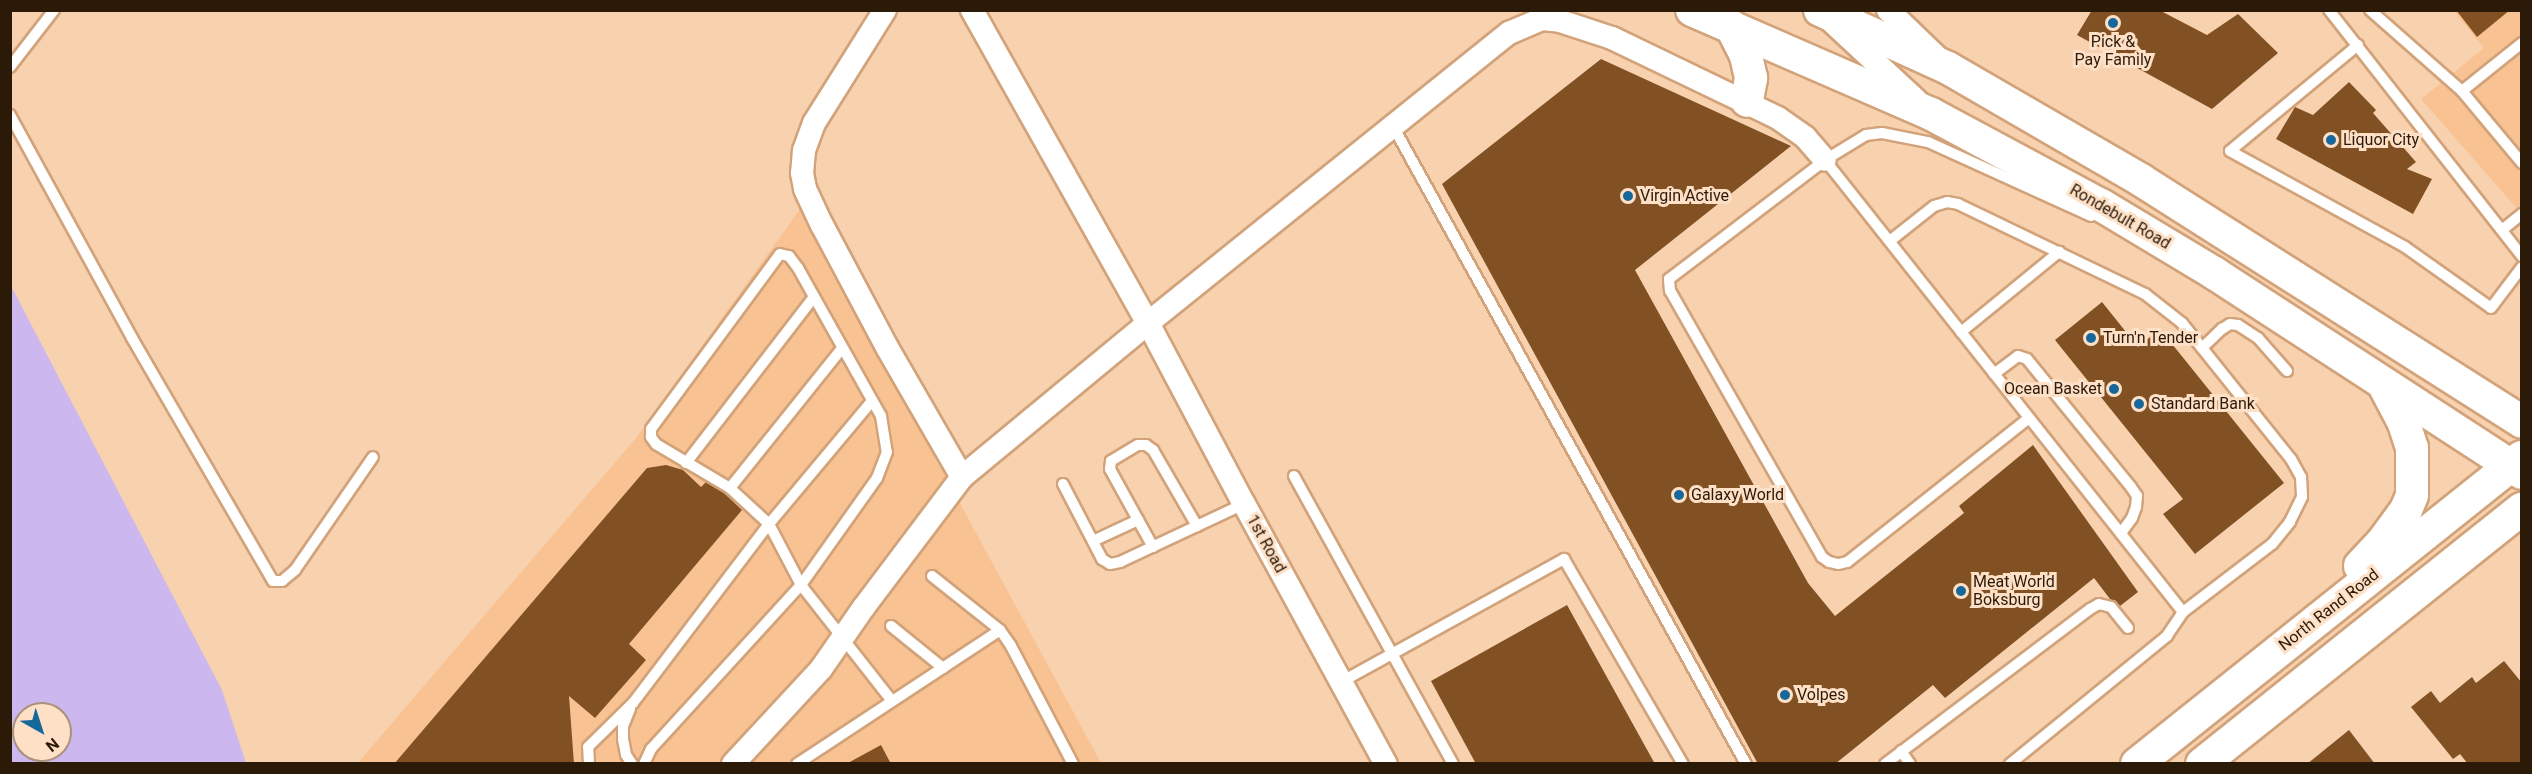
<!DOCTYPE html>
<html>
<head>
<meta charset="utf-8">
<style>
  body { margin:0 }
  #map { position:relative; width:2532px; height:774px; overflow:hidden; background:#f8d1af; font-family:Roboto,sans-serif }
  div>[style] { position:absolute }
  .built>* { inset:0; background:#f9c292 }
  .green>* { inset:0; background:#ccb7ef }
  .building>* { inset:0; background:#815123 }
  .roads { filter:drop-shadow(2px 0 #d2a37a) drop-shadow(-2px 0 #d2a37a) drop-shadow(0 2px #d2a37a) drop-shadow(0 -2px #d2a37a) }
  .service>* { height:10px; margin:-5px; padding:0 5px; transform-origin:5px; border-radius:5px; background:#fff }
  .minor>* { height:22px; margin:-11px; padding:0 11px; transform-origin:11px; border-radius:11px; background:#fff }
  .secondary>* { height:32px; margin:-16px; padding:0 16px; transform-origin:16px; border-radius:16px; background:#fff }
  .dots>* { width:16px; height:16px; translate:-50% -50%; box-sizing:border-box; border:3px solid #fee0c7; border-radius:50% }
  span { translate:-50% -50%; white-space:nowrap; text-align:center; line-height:1.15; -webkit-text-stroke:6px #fee0c7; paint-order:stroke }
  .poi-label { font-size:16px; color:#2c1a09 }
  .left { translate:0 -50%; text-align:left }
  .right { translate:-100% -50%; text-align:right }
  .street-label { font-size:16px; color:#2c1a09 }
  .frame { position:absolute; inset:0; border:12px solid #2c1a09; pointer-events:none }
  .north { position:absolute; left:12px; top:702px; width:60px; height:60px; box-sizing:border-box; background:#fee0c7; border:2px solid #aa917b; border-radius:50%; rotate:141deg; font-size:16px; font-weight:700; line-height:24px; text-align:center; color:#2c1a09 }
  .north::after { content:''; display:block; margin:auto; width:21px; height:27px; background:#17689a; clip-path:polygon(50% 0,100% 100%,50% 72%,0 100%) }
</style>
</head>
<body>
<div id="map">
  <div class="built">
    <div style="clip-path:polygon(2454px 11px,2521px 11px,2521px 213px,2421px 99px,2484px 48px)"></div>
    <div style="clip-path:polygon(800px 209px,1101px 763px,357px 764px,636px 438px)"></div>
  </div>
  <div class="green">
    <div style="clip-path:polygon(evenodd,10px 284px,222px 690px,246px 763px,11px 763px,10px 284px,24px 714px,60px 714px,60px 750px,24px 750px,24px 714px)"></div>
  </div>
  <div class="building">
    <div style="clip-path:polygon(2092px 10px,2159px 10px,2207px 35px,2238px 14px,2278px 53px,2212px 109px,2077px 35px)"></div>
    <div style="clip-path:polygon(2456px 10px,2510px 10px,2477px 37px)"></div>
    <div style="clip-path:polygon(1601px 59px,1791px 146px,1635px 270px,1808px 583px,1835px 616px,1964px 513px,1959px 506px,2033px 445px,2138px 592px,2120px 606px,2110px 599px,2094px 578px,1945px 698px,1933px 685px,1835px 764px,1758px 764px,1442px 184px)"></div>
    <div style="clip-path:polygon(2349px 82px,2376px 110px,2373px 113px,2416px 162px,2407px 169px,2432px 179px,2413px 214px,2276px 139px,2295px 107px,2313px 115px)"></div>
    <div style="clip-path:polygon(2102px 302px,2138px 347px,2160px 329px,2284px 483px,2195px 554px,2163px 514px,2183px 499px,2055px 340px)"></div>
    <div style="clip-path:polygon(666px 465px,683px 470px,701px 487px,706px 482px,724px 493px,742px 510px,629px 644px,646px 660px,595px 718px,569px 696px,574px 764px,394px 764px,647px 468px)"></div>
    <div style="clip-path:polygon(1567px 605px,1655px 764px,1476px 764px,1431px 681px)"></div>
    <div style="clip-path:polygon(2504px 661px,2522px 683px,2522px 764px,2468px 764px,2460px 754px,2453px 759px,2411px 707px,2431px 691px,2440px 703px,2472px 677px,2476px 683px)"></div>
    <div style="clip-path:polygon(2349px 730px,2375px 764px,2307px 764px)"></div>
    <div style="clip-path:polygon(881px 745px,891px 764px,846px 764px)"></div>
  </div>
  <div class="roads">
    <div class="service">
      <div style="left:2329px;top:10px;width:313px;rotate:51.9deg"></div>
      <div style="left:2370px;top:10px;width:123px;rotate:41.4deg"></div>
      <div style="left:2462px;top:91px;width:94px;rotate:50.2deg"></div>
      <div style="left:2358px;top:45px;width:166px;rotate:140.4deg"></div>
      <div style="left:2230px;top:151px;width:200px;rotate:28.7deg"></div>
      <div style="left:2405px;top:247px;width:105px;rotate:35.3deg"></div>
      <div style="left:2491px;top:308px;width:51px;rotate:-52.9deg"></div>
      <div style="left:10px;top:67px;width:72px;rotate:-52.3deg"></div>
      <div style="left:2462px;top:91px;width:77px;rotate:-38.7deg"></div>
      <div style="left:10px;top:115px;width:254px;rotate:61.3deg"></div>
      <div style="left:132px;top:338px;width:281px;rotate:59.9deg"></div>
      <div style="left:273px;top:581px;width:9px"></div>
      <div style="left:282px;top:581px;width:17px;rotate:-40deg"></div>
      <div style="left:295px;top:570px;width:137px;rotate:-55.4deg"></div>
      <div style="left:1394px;top:128px;width:727px;rotate:61.04deg"></div>
      <div style="left:1825px;top:160px;width:577px;rotate:51.62deg"></div>
      <div style="left:2502px;top:230px;width:26px;rotate:-39deg"></div>
      <div style="left:1891px;top:240px;width:55px;rotate:-38.3deg"></div>
      <div style="left:1934px;top:206px;width:14px;rotate:-17deg"></div>
      <div style="left:1947px;top:202px;width:11px;rotate:10deg"></div>
      <div style="left:1958px;top:204px;width:208px;rotate:25.7deg"></div>
      <div style="left:2145px;top:294px;width:47px;rotate:38.1deg"></div>
      <div style="left:2182px;top:323px;width:174px;rotate:51.3deg"></div>
      <div style="left:2291px;top:459px;width:21px;rotate:61deg"></div>
      <div style="left:2301px;top:477px;width:20px;rotate:87deg"></div>
      <div style="left:2302px;top:497px;width:28px;rotate:116deg"></div>
      <div style="left:2290px;top:522px;width:28px;rotate:129deg"></div>
      <div style="left:2272px;top:544px;width:112px;rotate:142.6deg"></div>
      <div style="left:2183px;top:612px;width:29px;rotate:124deg"></div>
      <div style="left:2167px;top:636px;width:203px;rotate:140.8deg"></div>
      <div style="left:780px;top:254px;width:9px;rotate:13deg"></div>
      <div style="left:789px;top:256px;width:15px;rotate:53deg"></div>
      <div style="left:798px;top:268px;width:170px;rotate:60.7deg"></div>
      <div style="left:881px;top:416px;width:36px;rotate:81deg"></div>
      <div style="left:887px;top:452px;width:28px;rotate:111deg"></div>
      <div style="left:877px;top:478px;width:131px;rotate:125.4deg"></div>
      <div style="left:801px;top:585px;width:69px;rotate:-117.7deg"></div>
      <div style="left:769px;top:524px;width:53px;rotate:-137.3deg"></div>
      <div style="left:730px;top:488px;width:86px;rotate:-149.3deg"></div>
      <div style="left:656px;top:444px;width:9px;rotate:-126deg"></div>
      <div style="left:651px;top:437px;width:8px;rotate:-90deg"></div>
      <div style="left:651px;top:429px;width:217px;rotate:-53.6deg"></div>
      <div style="left:1961px;top:332px;width:127px;rotate:-39.2deg"></div>
      <div style="left:2202px;top:348px;width:28px;rotate:-44deg"></div>
      <div style="left:2222px;top:329px;width:9px;rotate:-32deg"></div>
      <div style="left:2230px;top:324px;width:8px;rotate:7deg"></div>
      <div style="left:2238px;top:325px;width:24px;rotate:33deg"></div>
      <div style="left:2258px;top:338px;width:44px;rotate:48.7deg"></div>
      <div style="left:1994px;top:374px;width:30px;rotate:-37deg"></div>
      <div style="left:2018px;top:356px;width:9px;rotate:18deg"></div>
      <div style="left:2027px;top:359px;width:165px;rotate:50.9deg"></div>
      <div style="left:2131px;top:487px;width:11px;rotate:56deg"></div>
      <div style="left:2137px;top:496px;width:11px;rotate:95deg"></div>
      <div style="left:2136px;top:507px;width:12px;rotate:110deg"></div>
      <div style="left:2132px;top:518px;width:19px;rotate:126deg"></div>
      <div style="left:2029px;top:418px;width:232px;rotate:141.6deg"></div>
      <div style="left:1847px;top:562px;width:9px;rotate:167deg"></div>
      <div style="left:1838px;top:564px;width:9px;rotate:-167deg"></div>
      <div style="left:1829px;top:562px;width:9px;rotate:-144deg"></div>
      <div style="left:1822px;top:557px;width:306px;rotate:-119.7deg"></div>
      <div style="left:1670px;top:291px;width:12px;rotate:-95deg"></div>
      <div style="left:1669px;top:279px;width:196px;rotate:-37.3deg"></div>
      <div style="left:1825px;top:160px;width:48px;rotate:-31.4deg"></div>
      <div style="left:1866px;top:135px;width:16px;rotate:-7deg"></div>
      <div style="left:1882px;top:133px;width:47px;rotate:11.1deg"></div>
      <div style="left:1928px;top:142px;width:179px;rotate:24.4deg"></div>
      <div style="left:686px;top:463px;width:210px;rotate:-52.4deg"></div>
      <div style="left:1294px;top:476px;width:329px;rotate:61.1deg"></div>
      <div style="left:1063px;top:484px;width:85px;rotate:62.5deg"></div>
      <div style="left:1102px;top:559px;width:9px;rotate:32deg"></div>
      <div style="left:1110px;top:564px;width:10px;rotate:-11deg"></div>
      <div style="left:1120px;top:562px;width:137px;rotate:-25.1deg"></div>
      <div style="left:730px;top:488px;width:179px;rotate:-51.3deg"></div>
      <div style="left:1093px;top:541px;width:50px;rotate:-25deg"></div>
      <div style="left:1153px;top:547px;width:89px;rotate:-118.9deg"></div>
      <div style="left:1110px;top:469px;width:8px;rotate:-83deg"></div>
      <div style="left:1111px;top:461px;width:31px;rotate:-31deg"></div>
      <div style="left:1138px;top:445px;width:8px"></div>
      <div style="left:1146px;top:445px;width:9px;rotate:36deg"></div>
      <div style="left:1153px;top:450px;width:88px;rotate:59.9deg"></div>
      <div style="left:932px;top:576px;width:87px;rotate:38.5deg"></div>
      <div style="left:1000px;top:630px;width:19px;rotate:55deg"></div>
      <div style="left:1011px;top:646px;width:133px;rotate:62.3deg"></div>
      <div style="left:891px;top:626px;width:67px;rotate:38.9deg"></div>
      <div style="left:1341px;top:682px;width:255px;rotate:-28.9deg"></div>
      <div style="left:1564px;top:559px;width:237px;rotate:59.9deg"></div>
      <div style="left:630px;top:709px;width:18px;rotate:112deg"></div>
      <div style="left:623px;top:726px;width:13px;rotate:90deg"></div>
      <div style="left:623px;top:739px;width:16px;rotate:79deg"></div>
      <div style="left:626px;top:755px;width:11px;rotate:56deg"></div>
      <div style="left:1901px;top:751px;width:16px;rotate:55deg"></div>
      <div style="left:589px;top:764px;width:17px;rotate:-93deg"></div>
      <div style="left:588px;top:747px;width:63px;rotate:-44.4deg"></div>
      <div style="left:633px;top:703px;width:225px;rotate:-52.8deg"></div>
      <div style="left:769px;top:524px;width:160px;rotate:-50.1deg"></div>
      <div style="left:644px;top:764px;width:17px;rotate:-65deg"></div>
      <div style="left:651px;top:749px;width:222px;rotate:-47.6deg"></div>
      <div style="left:801px;top:585px;width:147px;rotate:51.9deg"></div>
      <div style="left:797px;top:764px;width:243px;rotate:-33.4deg"></div>
      <div style="left:1885px;top:764px;width:257px;rotate:-37.1deg"></div>
      <div style="left:2090px;top:609px;width:10px;rotate:-29deg"></div>
      <div style="left:2099px;top:604px;width:12px;rotate:14deg"></div>
      <div style="left:2111px;top:607px;width:27px;rotate:51deg"></div>
    </div>
    <div class="minor">
      <div style="left:885px;top:10px;width:133px;rotate:122.1deg"></div>
      <div style="left:814px;top:123px;width:30px;rotate:110deg"></div>
      <div style="left:804px;top:151px;width:22px;rotate:95deg"></div>
      <div style="left:802px;top:173px;width:16px;rotate:79deg"></div>
      <div style="left:805px;top:189px;width:40px;rotate:65deg"></div>
      <div style="left:822px;top:225px;width:140px;rotate:62deg"></div>
      <div style="left:888px;top:349px;width:148px;rotate:60deg"></div>
      <div style="left:972px;top:10px;width:359px;rotate:60.7deg"></div>
      <div style="left:1148px;top:323px;width:205px;rotate:62.1deg"></div>
      <div style="left:1244px;top:504px;width:296px;rotate:61.4deg"></div>
      <div style="left:1888px;top:10px;width:71px;rotate:43.9deg"></div>
      <div style="left:1831px;top:21px;width:117px;rotate:42.9deg"></div>
      <div style="left:733px;top:764px;width:129px;rotate:-47.2deg"></div>
      <div style="left:821px;top:669px;width:75px;rotate:-55.3deg"></div>
      <div style="left:864px;top:607px;width:163px;rotate:-53deg"></div>
      <div style="left:962px;top:477px;width:241px;rotate:-39.6deg"></div>
      <div style="left:1148px;top:323px;width:463px;rotate:-38.8deg"></div>
      <div style="left:1509px;top:33px;width:36px;rotate:-23deg"></div>
      <div style="left:1542px;top:19px;width:18px;rotate:6deg"></div>
      <div style="left:1560px;top:21px;width:55px;rotate:18.1deg"></div>
      <div style="left:1612px;top:38px;width:184px;rotate:25.7deg"></div>
      <div style="left:1778px;top:118px;width:33px;rotate:35deg"></div>
      <div style="left:1805px;top:137px;width:30px;rotate:49deg"></div>
    </div>
    <div class="secondary">
      <div style="left:1692px;top:10px;width:261px;rotate:23.5deg"></div>
      <div style="left:1931px;top:114px;width:193px;rotate:28.2deg"></div>
      <div style="left:2101px;top:205px;width:132px;rotate:31deg"></div>
      <div style="left:2214px;top:273px;width:367px;rotate:33deg"></div>
      <div style="left:1820px;top:10px;width:141px;rotate:24.4deg"></div>
      <div style="left:1948px;top:68px;width:223px;rotate:30.1deg"></div>
      <div style="left:2141px;top:180px;width:451px;rotate:32.4deg"></div>
      <div style="left:1731px;top:26px;width:34px;rotate:63deg"></div>
      <div style="left:1746px;top:56px;width:23px;rotate:77deg"></div>
      <div style="left:1751px;top:78px;width:23px;rotate:100deg"></div>
      <div style="left:2360px;top:566px;width:35px;rotate:-47deg"></div>
      <div style="left:2384px;top:540px;width:37px;rotate:-54deg"></div>
      <div style="left:2406px;top:510px;width:16px;rotate:-68deg"></div>
      <div style="left:2412px;top:495px;width:47px;rotate:-90deg"></div>
      <div style="left:2412px;top:448px;width:26px;rotate:-108deg"></div>
      <div style="left:2404px;top:423px;width:43px;rotate:-117.8deg"></div>
      <div style="left:2137px;top:764px;width:492px;rotate:-38.6deg"></div>
      <div style="left:2202px;top:764px;width:409px;rotate:-38.6deg"></div>
    </div>
  </div>
  <div class="dots">
    <div style="left:2113px;top:23px;background:#17689a"></div>
    <div style="left:2331px;top:140px;background:#17689a"></div>
    <div style="left:1628px;top:196px;background:#17689a"></div>
    <div style="left:2091px;top:338px;background:#17689a"></div>
    <div style="left:2114px;top:389px;background:#17689a"></div>
    <div style="left:2139px;top:404px;background:#17689a"></div>
    <div style="left:1679px;top:495px;background:#17689a"></div>
    <div style="left:1961px;top:591px;background:#17689a"></div>
    <div style="left:1785px;top:695px;background:#17689a"></div>
  </div>
  <div class="poi-label">
    <span style="left:2113px;top:51px">Pick &amp;<br>Pay Family</span>
    <span class="left" style="left:2343px;top:140px">Liquor City</span>
    <span class="left" style="left:1640px;top:196px">Virgin Active</span>
    <span class="left" style="left:2103px;top:338px">Turn'n Tender</span>
    <span class="right" style="left:2102px;top:389px">Ocean Basket</span>
    <span class="left" style="left:2151px;top:404px">Standard Bank</span>
    <span class="left" style="left:1691px;top:495px">Galaxy World</span>
    <span class="left" style="left:1973px;top:591px">Meat World<br>Boksburg</span>
    <span class="left" style="left:1797px;top:695px">Volpes</span>
  </div>
  <div class="street-label">
    <span style="left:2120px;top:217px;rotate:30deg">Rondebult Road</span>
    <span style="left:1266px;top:544px;rotate:61deg">1st Road</span>
    <span style="left:2329px;top:610px;rotate:-38deg">North Rand Road</span>
  </div>
  <div class="frame"></div>
  <div class="north">N</div>
</div>
</body>
</html>
